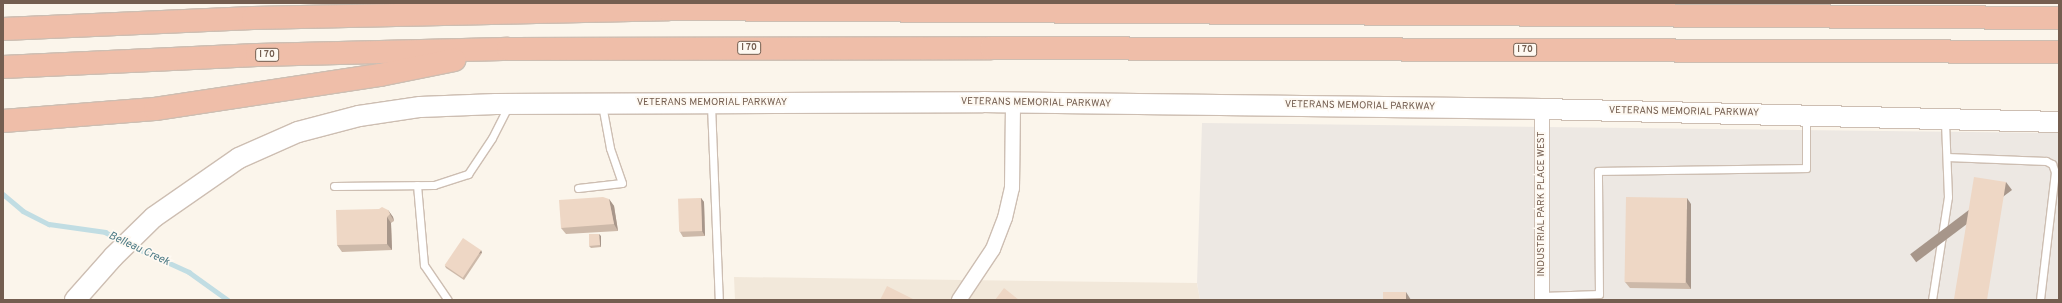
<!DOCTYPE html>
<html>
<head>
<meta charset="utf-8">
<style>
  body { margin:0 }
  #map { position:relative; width:2062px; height:303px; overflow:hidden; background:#fbf5eb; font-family:Overpass,sans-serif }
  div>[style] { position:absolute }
  .residential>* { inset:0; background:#f2e8da }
  .industrial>* { inset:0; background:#ede8e3 }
  .stream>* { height:4.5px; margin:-2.25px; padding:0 2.25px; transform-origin:2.25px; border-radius:2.25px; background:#c1dde3 }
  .roads { filter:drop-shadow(1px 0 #cdbeb2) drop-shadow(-1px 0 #cdbeb2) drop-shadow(0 1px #cdbeb2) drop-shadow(0 -1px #cdbeb2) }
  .lane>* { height:7px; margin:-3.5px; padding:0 3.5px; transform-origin:3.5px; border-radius:3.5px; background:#fff }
  .street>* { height:14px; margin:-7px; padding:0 7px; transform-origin:7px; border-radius:7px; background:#fff }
  .secondary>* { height:20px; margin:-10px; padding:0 10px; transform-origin:10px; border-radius:10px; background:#fff }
  .highway>* { height:22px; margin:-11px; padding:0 11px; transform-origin:11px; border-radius:11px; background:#efbea9 }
  .wall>* { inset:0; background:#cdb9a9 }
  .shaded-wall>* { inset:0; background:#a7968a; transform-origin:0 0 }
  .building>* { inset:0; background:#eed7c5; transform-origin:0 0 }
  span { translate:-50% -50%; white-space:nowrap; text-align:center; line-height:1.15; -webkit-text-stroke:3.5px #fef9f2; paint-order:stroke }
  .shield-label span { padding:1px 3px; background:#fef9f2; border:1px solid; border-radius:3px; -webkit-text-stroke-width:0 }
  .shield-label { font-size:9px; color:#745e50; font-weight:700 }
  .street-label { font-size:10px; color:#745e50 }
  .water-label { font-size:11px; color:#4c7a85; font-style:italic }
  .frame { position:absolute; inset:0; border:4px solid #745e50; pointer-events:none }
</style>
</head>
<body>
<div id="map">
  <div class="residential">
    <div style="clip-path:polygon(734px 277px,1197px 283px,1200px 300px,735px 300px)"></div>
  </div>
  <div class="industrial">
    <div style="clip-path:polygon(1202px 123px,2059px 133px,2059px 300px,1200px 300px,1197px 283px)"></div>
  </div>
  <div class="stream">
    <div style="left:3px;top:194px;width:26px;rotate:40deg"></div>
    <div style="left:23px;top:211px;width:29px;rotate:27deg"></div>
    <div style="left:49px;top:224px;width:57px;rotate:8.1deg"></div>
    <div style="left:105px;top:232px;width:19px;rotate:28deg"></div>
    <div style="left:132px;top:246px;width:63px;rotate:24.5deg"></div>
    <div style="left:189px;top:272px;width:48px;rotate:35.7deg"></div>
  </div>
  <div class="roads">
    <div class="lane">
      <div style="left:711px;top:105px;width:195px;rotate:87.7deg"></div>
      <div style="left:1947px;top:157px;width:99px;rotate:2.3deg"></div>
      <div style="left:2046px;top:161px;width:7px;rotate:27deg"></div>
      <div style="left:2052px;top:164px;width:9px;rotate:69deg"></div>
      <div style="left:2055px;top:172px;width:129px;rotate:96.7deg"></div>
      <div style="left:417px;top:185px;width:80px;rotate:85deg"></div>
      <div style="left:424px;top:265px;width:42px;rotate:55.6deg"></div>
      <div style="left:334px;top:186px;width:100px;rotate:-0.6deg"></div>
      <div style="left:434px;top:185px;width:36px;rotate:-18deg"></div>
      <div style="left:468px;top:174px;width:43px;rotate:-56.3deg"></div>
      <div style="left:492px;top:138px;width:36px;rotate:-63deg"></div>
      <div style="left:578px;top:188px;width:44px;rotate:-6.5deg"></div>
      <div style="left:622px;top:183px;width:37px;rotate:-109deg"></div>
      <div style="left:610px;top:148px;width:44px;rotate:-100.5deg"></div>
      <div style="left:1542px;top:296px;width:57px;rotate:-2deg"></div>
      <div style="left:1599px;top:294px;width:123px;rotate:-90.5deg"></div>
      <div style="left:1598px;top:171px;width:208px;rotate:-0.8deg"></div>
      <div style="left:1806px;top:168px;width:50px;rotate:-90deg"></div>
      <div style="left:1932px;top:300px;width:104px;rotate:-81.2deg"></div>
      <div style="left:1948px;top:197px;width:76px;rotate:-92.3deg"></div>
    </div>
    <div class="street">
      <div style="left:959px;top:300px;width:61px;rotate:-56.3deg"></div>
      <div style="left:993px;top:249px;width:33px;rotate:-69deg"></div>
      <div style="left:1005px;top:218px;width:31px;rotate:-77deg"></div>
      <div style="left:1012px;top:188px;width:85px;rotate:-89.3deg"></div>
      <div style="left:1542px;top:300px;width:191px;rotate:-90deg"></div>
    </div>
    <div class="secondary">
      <div style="left:75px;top:300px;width:57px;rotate:-48.5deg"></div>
      <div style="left:113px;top:257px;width:57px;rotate:-44.3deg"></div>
      <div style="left:154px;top:217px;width:103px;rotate:-34.8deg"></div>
      <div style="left:239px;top:158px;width:64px;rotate:-23.8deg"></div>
      <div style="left:298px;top:132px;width:63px;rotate:-14.7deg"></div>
      <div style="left:359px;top:116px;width:62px;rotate:-8.4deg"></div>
      <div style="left:420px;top:107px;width:76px;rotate:-2.3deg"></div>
      <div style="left:496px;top:104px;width:487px;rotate:-0.2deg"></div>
      <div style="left:983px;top:102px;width:559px;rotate:0.72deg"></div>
      <div style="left:1542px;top:109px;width:517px;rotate:1.44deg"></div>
    </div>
    <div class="highway">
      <div style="left:3px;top:29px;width:250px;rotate:-2.5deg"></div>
      <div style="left:253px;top:18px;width:414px;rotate:-1.2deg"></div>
      <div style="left:667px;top:9px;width:1392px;rotate:0.37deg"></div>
      <div style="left:3px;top:67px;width:254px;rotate:-2.7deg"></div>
      <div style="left:257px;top:55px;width:251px;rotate:-1.4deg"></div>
      <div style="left:508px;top:49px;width:483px;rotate:-0.1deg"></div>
      <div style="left:991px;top:48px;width:1068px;rotate:0.21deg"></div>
      <div style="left:3px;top:121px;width:152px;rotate:-4.5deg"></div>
      <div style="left:155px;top:109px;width:228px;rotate:-8.6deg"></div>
      <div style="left:380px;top:75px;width:76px;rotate:-11.5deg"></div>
    </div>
  </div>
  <div class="wall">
    <div style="clip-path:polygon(701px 198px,704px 202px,705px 236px,683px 237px,680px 232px)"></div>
    <div style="clip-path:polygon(609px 199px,614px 206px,618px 231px,566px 234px,561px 228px)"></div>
    <div style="clip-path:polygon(1691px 204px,1691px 289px,1630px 288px,1625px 282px)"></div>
    <div style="clip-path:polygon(388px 210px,393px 217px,394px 221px,391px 223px,392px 250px,342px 252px,337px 245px)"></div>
    <div style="clip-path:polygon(601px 236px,601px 247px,591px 248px,589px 246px)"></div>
    <div style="clip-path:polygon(481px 250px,482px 253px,464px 280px,446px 268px,445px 266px)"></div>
  </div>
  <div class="shaded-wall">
    <div style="left:2006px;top:182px;width:10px;height:120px;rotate:53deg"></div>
    <div style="clip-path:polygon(701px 198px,704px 202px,705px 236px,702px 231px)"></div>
    <div style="clip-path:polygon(1687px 198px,1691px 204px,1691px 289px,1686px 282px)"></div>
    <div style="clip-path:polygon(609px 199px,614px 206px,618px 231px,614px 224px)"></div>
    <div style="clip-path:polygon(388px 210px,393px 217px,394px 221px,390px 214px)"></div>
    <div style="clip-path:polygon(387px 217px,391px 223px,392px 250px,387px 244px)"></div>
    <div style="clip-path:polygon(599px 234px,601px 236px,601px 247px,600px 245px)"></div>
    <div style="left:481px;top:250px;width:3px;height:32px;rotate:72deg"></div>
    <div style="clip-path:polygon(1406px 292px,1411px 300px,1406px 300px)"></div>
  </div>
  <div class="building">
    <div style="clip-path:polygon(1974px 177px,2006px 182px,1987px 300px,1961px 300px,1954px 299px)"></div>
    <div style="clip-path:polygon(603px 197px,609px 199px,614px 224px,561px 228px,559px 200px)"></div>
    <div style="left:1626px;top:197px;width:61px;height:85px;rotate:1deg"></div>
    <div style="left:701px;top:198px;width:33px;height:23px;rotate:88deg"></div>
    <div style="clip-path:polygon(382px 207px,388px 210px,390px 214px,387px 217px,387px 244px,337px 245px,336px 210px,379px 209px)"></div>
    <div style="clip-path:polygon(589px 234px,599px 234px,600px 245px,589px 246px)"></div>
    <div style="left:463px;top:238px;width:22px;height:33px;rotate:34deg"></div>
    <div style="clip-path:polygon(887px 286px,915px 300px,880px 300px)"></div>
    <div style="clip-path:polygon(1004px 288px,1019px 300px,995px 300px)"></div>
    <div style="left:1383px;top:292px;width:23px;height:8px"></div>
  </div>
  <div class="shield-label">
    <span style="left:749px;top:48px">I 70</span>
    <span style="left:1525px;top:50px">I 70</span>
    <span style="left:267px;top:55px">I 70</span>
  </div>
  <div class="street-label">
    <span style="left:712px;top:103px">VETERANS MEMORIAL PARKWAY</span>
    <span style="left:1036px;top:103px;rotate:1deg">VETERANS MEMORIAL PARKWAY</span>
    <span style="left:1360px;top:106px;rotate:1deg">VETERANS MEMORIAL PARKWAY</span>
    <span style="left:1684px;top:112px;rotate:1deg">VETERANS MEMORIAL PARKWAY</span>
    <span style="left:1542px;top:204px;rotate:-90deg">INDUSTRIAL PARK PLACE WEST</span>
  </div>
  <div class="water-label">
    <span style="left:139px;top:249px;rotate:25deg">Belleau Creek</span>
  </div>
  <div class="frame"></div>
</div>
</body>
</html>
